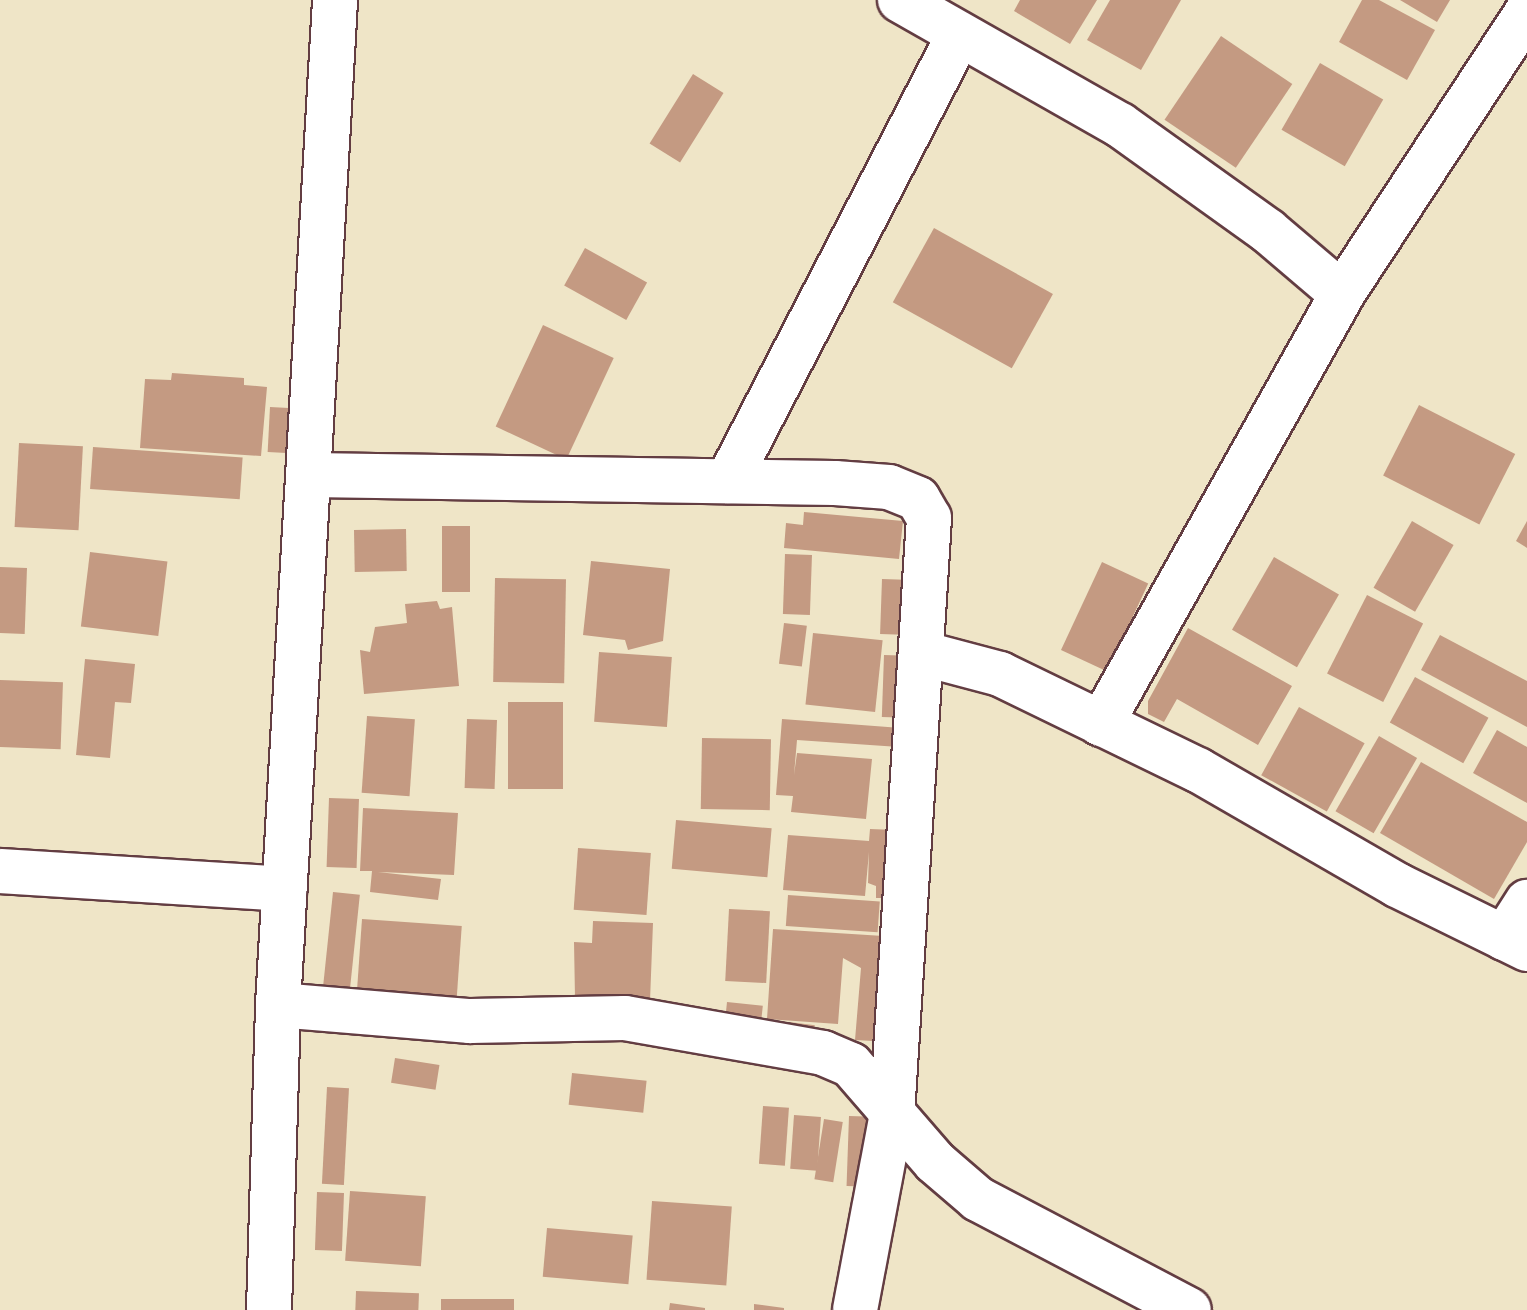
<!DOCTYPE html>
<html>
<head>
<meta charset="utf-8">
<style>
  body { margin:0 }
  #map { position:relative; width:1527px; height:1310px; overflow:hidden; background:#efe5c7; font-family:"Patrick Hand",sans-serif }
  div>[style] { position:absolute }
  .building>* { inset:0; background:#c49a82; transform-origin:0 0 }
  .roads { filter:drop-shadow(2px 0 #633d42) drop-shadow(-2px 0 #633d42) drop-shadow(0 2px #633d42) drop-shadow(0 -2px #633d42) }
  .street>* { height:44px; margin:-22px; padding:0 22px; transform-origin:22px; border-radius:22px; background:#fff }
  span { translate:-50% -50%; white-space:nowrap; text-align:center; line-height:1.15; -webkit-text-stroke:6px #fcf5e5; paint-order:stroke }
</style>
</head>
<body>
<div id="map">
  <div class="building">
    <div style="clip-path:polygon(1020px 0,1097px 0,1070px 44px,1014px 11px)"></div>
    <div style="clip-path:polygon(1110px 0,1181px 0,1141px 70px,1087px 40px)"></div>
    <div style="clip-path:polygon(1362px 0,1379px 0,1435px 30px,1407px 80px,1339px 42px)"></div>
    <div style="clip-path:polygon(1400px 0,1450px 0,1437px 22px)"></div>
    <div style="left:1221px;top:36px;width:86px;height:101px;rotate:34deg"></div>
    <div style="left:1320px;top:63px;width:73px;height:77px;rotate:30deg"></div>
    <div style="left:693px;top:74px;width:36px;height:82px;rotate:32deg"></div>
    <div style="left:934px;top:228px;width:136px;height:85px;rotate:29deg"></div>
    <div style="left:585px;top:248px;width:71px;height:43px;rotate:29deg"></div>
    <div style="left:543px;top:325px;width:78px;height:112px;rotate:25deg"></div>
    <div style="clip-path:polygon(172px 373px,244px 378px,244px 385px,267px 387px,261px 456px,140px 448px,145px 379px,171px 380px)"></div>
    <div style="left:1419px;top:405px;width:108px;height:79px;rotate:27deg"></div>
    <div style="left:270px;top:407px;width:33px;height:45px;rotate:3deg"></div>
    <div style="left:19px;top:443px;width:64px;height:84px;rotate:3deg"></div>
    <div style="left:93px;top:447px;width:150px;height:42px;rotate:4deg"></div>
    <div style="clip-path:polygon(804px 512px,903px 521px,899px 559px,784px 548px,786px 523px,803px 525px)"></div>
    <div style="left:1412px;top:521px;width:48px;height:77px;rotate:30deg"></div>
    <div style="clip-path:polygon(1527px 521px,1527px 548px,1516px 541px)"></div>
    <div style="left:442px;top:526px;width:28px;height:66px"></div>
    <div style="left:406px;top:529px;width:42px;height:52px;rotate:89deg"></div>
    <div style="left:90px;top:552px;width:78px;height:75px;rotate:7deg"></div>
    <div style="left:785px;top:554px;width:27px;height:60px;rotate:2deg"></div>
    <div style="left:1274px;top:557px;width:75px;height:84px;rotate:30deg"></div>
    <div style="clip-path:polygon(591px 561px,670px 569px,663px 641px,628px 650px,625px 640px,583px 635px)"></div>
    <div style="left:1102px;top:562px;width:51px;height:97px;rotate:25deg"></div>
    <div style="left:0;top:567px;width:27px;height:66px;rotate:2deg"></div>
    <div style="left:495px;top:578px;width:71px;height:104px;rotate:1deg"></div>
    <div style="left:882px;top:579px;width:30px;height:55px;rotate:2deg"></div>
    <div style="left:1367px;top:595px;width:63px;height:88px;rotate:27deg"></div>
    <div style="clip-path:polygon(437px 601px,440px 609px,452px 607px,459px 686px,364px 694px,360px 650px,370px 652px,375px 627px,407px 623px,405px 604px)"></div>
    <div style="left:784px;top:623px;width:23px;height:41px;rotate:7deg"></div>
    <div style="clip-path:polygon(1188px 628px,1292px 686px,1258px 745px,1177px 699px,1164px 722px,1148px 714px,1148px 701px)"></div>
    <div style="left:813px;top:633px;width:70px;height:72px;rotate:6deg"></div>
    <div style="clip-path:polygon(1440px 635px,1527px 681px,1527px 727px,1421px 670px)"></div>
    <div style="left:599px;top:652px;width:73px;height:70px;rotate:4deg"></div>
    <div style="left:884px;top:655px;width:25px;height:62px;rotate:2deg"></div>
    <div style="clip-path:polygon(85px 659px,135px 664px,131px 703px,115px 702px,110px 758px,76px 755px)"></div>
    <div style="left:1415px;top:677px;width:84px;height:52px;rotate:29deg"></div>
    <div style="left:0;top:680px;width:63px;height:67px;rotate:2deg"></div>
    <div style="left:508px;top:702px;width:55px;height:87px"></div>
    <div style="left:1299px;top:707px;width:75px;height:78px;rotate:29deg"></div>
    <div style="left:367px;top:716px;width:48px;height:77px;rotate:4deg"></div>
    <div style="left:467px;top:719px;width:30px;height:69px;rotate:2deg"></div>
    <div style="clip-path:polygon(782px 719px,901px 728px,899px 747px,797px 740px,794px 775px,797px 753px,872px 759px,866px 819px,791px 812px,793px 796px,776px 795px)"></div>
    <div style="clip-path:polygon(1497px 730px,1527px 747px,1527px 803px,1473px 773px)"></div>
    <div style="left:1379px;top:736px;width:44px;height:87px;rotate:30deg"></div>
    <div style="left:702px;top:738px;width:69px;height:71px;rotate:1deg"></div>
    <div style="clip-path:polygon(1421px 762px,1527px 822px,1527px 842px,1494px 899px,1380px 833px)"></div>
    <div style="left:329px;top:798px;width:30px;height:69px;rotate:2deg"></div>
    <div style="clip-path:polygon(363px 808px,458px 813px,454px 875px,378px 872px,441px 879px,438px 900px,370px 892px,372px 871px,360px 871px)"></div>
    <div style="left:676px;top:820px;width:96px;height:49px;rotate:5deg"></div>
    <div style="clip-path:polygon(870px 829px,895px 830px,893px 898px,876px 898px,876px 886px,868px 883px,869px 852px,865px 896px,783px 890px,788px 835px,869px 841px)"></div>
    <div style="left:578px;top:848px;width:73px;height:62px;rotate:4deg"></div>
    <div style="left:333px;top:892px;width:27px;height:107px;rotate:6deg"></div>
    <div style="left:788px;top:895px;width:92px;height:31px;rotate:4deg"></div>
    <div style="left:729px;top:909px;width:41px;height:72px;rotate:3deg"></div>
    <div style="left:362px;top:919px;width:100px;height:88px;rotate:4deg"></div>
    <div style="clip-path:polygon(593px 921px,653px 923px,650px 1001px,575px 998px,574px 942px,592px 943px)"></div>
    <div style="clip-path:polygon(773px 929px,899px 937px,891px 1042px,855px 1040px,861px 968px,843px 958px,838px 1024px,767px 1019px)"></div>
    <div style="left:727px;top:1002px;width:36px;height:27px;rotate:6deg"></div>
    <div style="left:789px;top:1022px;width:26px;height:16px;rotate:7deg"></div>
    <div style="left:395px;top:1058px;width:45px;height:25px;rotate:9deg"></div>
    <div style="left:572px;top:1073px;width:75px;height:32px;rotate:6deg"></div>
    <div style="left:327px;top:1087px;width:22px;height:97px;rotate:3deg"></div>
    <div style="left:763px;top:1106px;width:26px;height:58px;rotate:4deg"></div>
    <div style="left:794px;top:1115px;width:27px;height:54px;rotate:4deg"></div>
    <div style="left:849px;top:1116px;width:25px;height:70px;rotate:2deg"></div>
    <div style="left:824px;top:1119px;width:19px;height:61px;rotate:9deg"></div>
    <div style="left:350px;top:1191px;width:76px;height:70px;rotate:4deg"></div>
    <div style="left:317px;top:1192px;width:27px;height:58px;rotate:2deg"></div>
    <div style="left:652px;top:1201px;width:80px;height:79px;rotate:4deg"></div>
    <div style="left:547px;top:1228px;width:86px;height:49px;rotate:5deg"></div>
    <div style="left:356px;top:1291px;width:63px;height:19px;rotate:2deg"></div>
    <div style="left:514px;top:1299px;width:11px;height:73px;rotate:90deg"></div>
    <div style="clip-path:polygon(670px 1303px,705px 1308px,705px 1310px,669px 1310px)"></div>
    <div style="clip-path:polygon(754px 1304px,784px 1308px,784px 1310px,754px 1310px)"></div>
  </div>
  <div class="roads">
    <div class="street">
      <div style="left:900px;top:0;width:253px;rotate:29.6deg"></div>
      <div style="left:1120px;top:125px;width:182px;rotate:35.6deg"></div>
      <div style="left:1268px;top:231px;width:97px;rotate:40.4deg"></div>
      <div style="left:311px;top:475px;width:524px;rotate:0.87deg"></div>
      <div style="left:835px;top:483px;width:54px;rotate:4.2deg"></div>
      <div style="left:889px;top:487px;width:31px;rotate:22deg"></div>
      <div style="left:918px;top:499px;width:22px;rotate:60deg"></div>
      <div style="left:929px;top:518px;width:597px;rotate:93.55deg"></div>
      <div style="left:892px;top:1114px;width:199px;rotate:100.7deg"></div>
      <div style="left:728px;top:481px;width:502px;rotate:-62.62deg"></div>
      <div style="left:921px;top:653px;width:82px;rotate:14.9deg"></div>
      <div style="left:1000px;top:674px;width:220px;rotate:25.9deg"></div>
      <div style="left:1198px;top:770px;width:230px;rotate:30deg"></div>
      <div style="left:1397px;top:885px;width:145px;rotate:26.2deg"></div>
      <div style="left:1101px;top:724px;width:493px;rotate:-60.7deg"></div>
      <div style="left:1342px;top:294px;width:337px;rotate:-56.7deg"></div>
      <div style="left:0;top:871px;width:285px;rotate:3.6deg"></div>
      <div style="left:1504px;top:938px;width:43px;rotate:-57.4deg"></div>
      <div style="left:278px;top:1005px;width:193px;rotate:4.8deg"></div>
      <div style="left:470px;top:1021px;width:155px;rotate:-1.1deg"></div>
      <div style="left:625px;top:1018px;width:201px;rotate:10deg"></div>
      <div style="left:823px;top:1053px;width:30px;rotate:23deg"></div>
      <div style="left:851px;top:1065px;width:128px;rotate:49.1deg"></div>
      <div style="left:935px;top:1162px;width:57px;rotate:40.7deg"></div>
      <div style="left:978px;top:1199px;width:238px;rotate:27.7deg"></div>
      <div style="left:269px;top:1310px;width:305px;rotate:-88.3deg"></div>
      <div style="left:278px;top:1005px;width:1007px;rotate:-86.75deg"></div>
    </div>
  </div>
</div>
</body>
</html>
